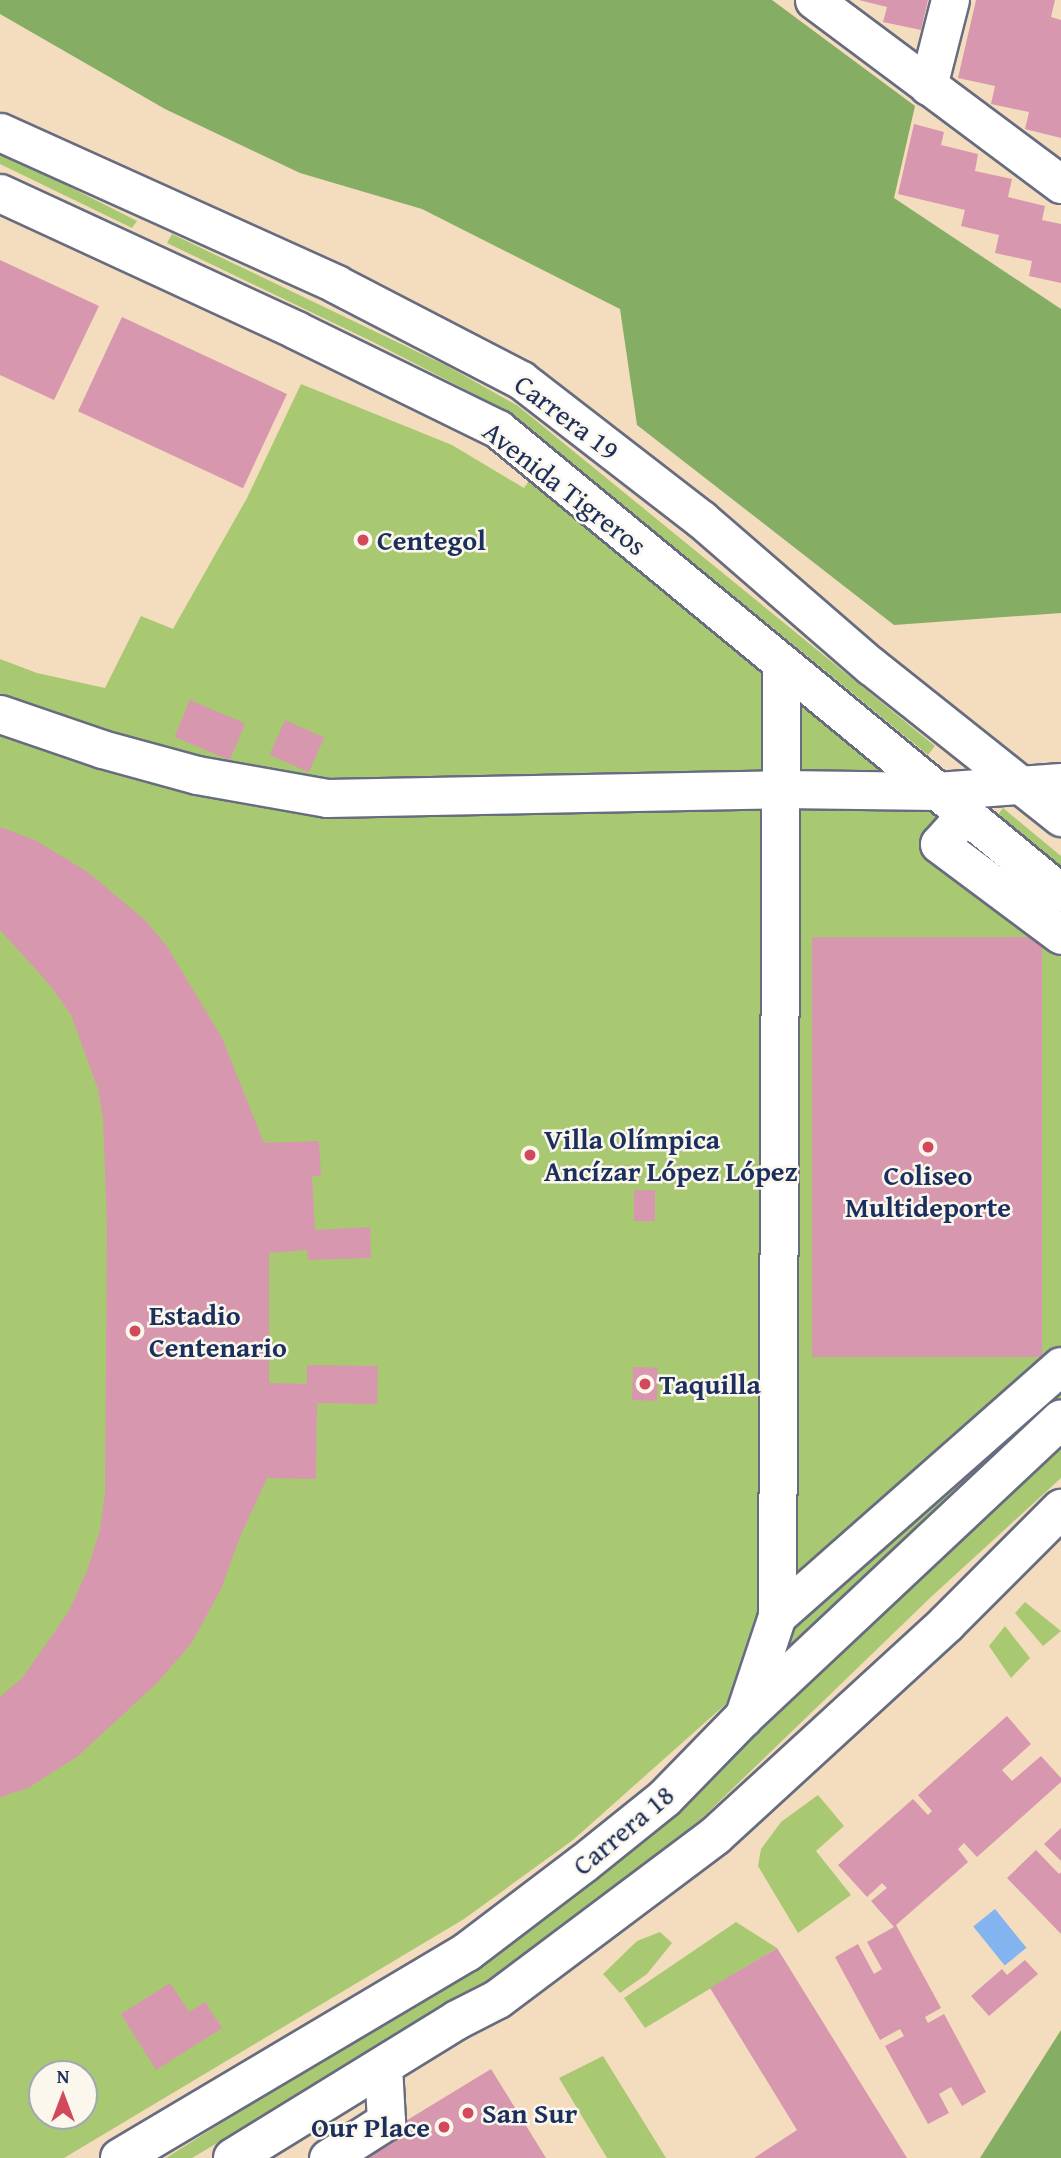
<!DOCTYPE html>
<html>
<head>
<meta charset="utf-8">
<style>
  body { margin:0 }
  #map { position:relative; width:1061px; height:2158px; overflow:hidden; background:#f4dcbe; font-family:"Gentium Book Plus",serif }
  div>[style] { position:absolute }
  .green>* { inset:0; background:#a8c972 }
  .forest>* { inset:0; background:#86ad64 }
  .water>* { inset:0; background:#83b4ef; transform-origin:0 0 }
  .building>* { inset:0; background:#d797ae; transform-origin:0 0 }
  .roads { filter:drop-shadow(2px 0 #676c80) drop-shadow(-2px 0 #676c80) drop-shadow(0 2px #676c80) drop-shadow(0 -2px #676c80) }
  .minor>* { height:37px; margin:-18.5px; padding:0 18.5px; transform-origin:18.5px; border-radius:18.5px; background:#fff }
  .major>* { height:38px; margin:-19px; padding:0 19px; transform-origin:19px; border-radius:19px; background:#fff }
  .dots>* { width:19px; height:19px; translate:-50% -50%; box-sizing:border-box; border:4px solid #fbf7ec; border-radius:50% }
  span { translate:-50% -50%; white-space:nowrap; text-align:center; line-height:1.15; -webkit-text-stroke:5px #fbf7ec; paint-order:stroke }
  .street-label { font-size:28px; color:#1b2f5e }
  .poi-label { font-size:28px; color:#1b2f5e; font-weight:700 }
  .left { translate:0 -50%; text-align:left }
  .right { translate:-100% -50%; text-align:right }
  .north { position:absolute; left:28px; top:2060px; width:70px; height:70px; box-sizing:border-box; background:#fbf7ec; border:2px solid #a1a7b3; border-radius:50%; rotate:0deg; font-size:19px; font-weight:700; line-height:28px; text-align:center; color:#1b2f5e }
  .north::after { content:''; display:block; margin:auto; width:24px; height:32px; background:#d1495b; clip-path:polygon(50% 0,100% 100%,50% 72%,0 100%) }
</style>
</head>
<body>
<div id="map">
  <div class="green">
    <div style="clip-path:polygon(0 154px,60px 182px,137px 221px,132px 228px,0 164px)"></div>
    <div style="clip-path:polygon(172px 234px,449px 367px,518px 406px,935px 746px,928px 755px,509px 412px,375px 343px,167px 243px)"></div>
    <div style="clip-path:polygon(evenodd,301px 384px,452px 445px,524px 488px,539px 466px,1061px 893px,1061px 1417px,911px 1539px,573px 1840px,464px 1919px,64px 2158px,0 2158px,0 659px,37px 673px,105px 688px,141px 616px,173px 629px,247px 498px,301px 384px,42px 2074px,84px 2074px,84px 2116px,42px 2116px,42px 2074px)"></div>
    <div style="clip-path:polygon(1003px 808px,1061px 856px,1061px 872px,995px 819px)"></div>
    <div style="clip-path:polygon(1061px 1436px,1061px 1478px,931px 1597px,698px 1822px,491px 1981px,192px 2158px,166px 2158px,445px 1981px,646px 1840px,831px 1652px)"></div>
    <div style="clip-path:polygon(1025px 1602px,1061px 1631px,1043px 1646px,1015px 1613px)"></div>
    <div style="clip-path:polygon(1005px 1626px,1030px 1658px,1011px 1678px,989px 1646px)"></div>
    <div style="clip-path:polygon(818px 1795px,844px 1826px,816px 1851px,851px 1895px,798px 1933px,758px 1866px,761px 1849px,781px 1822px)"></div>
    <div style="clip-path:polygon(736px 1922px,777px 1948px,645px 2028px,624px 1998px)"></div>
    <div style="clip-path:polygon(660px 1932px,672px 1943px,647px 1974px,620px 1993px,603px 1974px,637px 1941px)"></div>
    <div style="clip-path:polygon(603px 2056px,666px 2158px,607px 2158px,559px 2078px)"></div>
  </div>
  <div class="forest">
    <div style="clip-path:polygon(0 0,772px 0,915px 106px,894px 198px,1061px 309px,1061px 613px,894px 625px,637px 425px,620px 309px,422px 209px,300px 173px,165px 109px,0 14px)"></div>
    <div style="clip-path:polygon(1061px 2030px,1061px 2158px,980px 2158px)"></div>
  </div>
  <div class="water">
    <div style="left:995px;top:1909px;width:50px;height:28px;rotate:51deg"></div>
  </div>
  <div class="building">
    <div style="clip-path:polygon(859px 0,928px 0,921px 30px,883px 22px,887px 7px)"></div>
    <div style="clip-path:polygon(976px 0,1055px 0,1051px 17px,1061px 20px,1061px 138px,1025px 129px,1029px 112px,991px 104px,995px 86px,958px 78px)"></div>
    <div style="clip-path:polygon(914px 124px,944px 132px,941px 145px,978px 154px,975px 171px,1012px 179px,1008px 197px,1045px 206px,1042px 220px,1061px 224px,1061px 283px,1029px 276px,1032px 261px,995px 253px,999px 235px,961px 226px,965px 210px,898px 194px)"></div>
    <div style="clip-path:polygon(0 260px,99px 306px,54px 400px,0 375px)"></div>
    <div style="left:122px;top:317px;width:182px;height:104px;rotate:25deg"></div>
    <div style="left:190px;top:700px;width:60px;height:40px;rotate:23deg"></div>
    <div style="left:285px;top:720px;width:43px;height:38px;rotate:24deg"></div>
    <div style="clip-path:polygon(0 827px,37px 841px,89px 873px,145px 920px,166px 945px,222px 1038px,264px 1143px,319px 1141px,321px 1176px,312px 1176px,315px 1230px,370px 1227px,371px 1258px,308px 1260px,307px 1250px,269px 1253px,269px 1383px,307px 1384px,307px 1365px,378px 1366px,377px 1404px,317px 1403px,316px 1479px,267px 1478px,240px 1537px,221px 1589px,191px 1644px,157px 1683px,78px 1756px,28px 1788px,0 1797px,0 1697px,23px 1677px,69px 1611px,87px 1571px,100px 1530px,105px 1493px,107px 1226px,103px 1119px,98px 1089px,71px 1015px,50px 985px,0 930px)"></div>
    <div style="left:1042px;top:937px;width:420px;height:230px;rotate:90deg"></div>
    <div style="left:634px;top:1190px;width:21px;height:31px"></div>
    <div style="left:633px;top:1367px;width:25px;height:33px;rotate:2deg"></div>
    <div style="clip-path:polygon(1007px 1716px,1031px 1744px,1002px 1770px,1012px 1781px,1041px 1756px,1061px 1778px,1061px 1782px,977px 1857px,964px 1843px,958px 1849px,968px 1862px,896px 1925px,941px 2008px,925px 2017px,928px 2023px,944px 2014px,986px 2092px,962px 2106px,951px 2087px,939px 2094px,949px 2113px,928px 2124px,885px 2046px,904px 2036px,900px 2029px,880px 2040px,835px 1957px,858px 1944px,874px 1974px,882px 1969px,867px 1942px,894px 1927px,871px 1901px,887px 1888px,882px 1883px,867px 1897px,838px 1865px,913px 1799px,928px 1815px,932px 1811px,918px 1795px)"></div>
    <div style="clip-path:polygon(1061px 1828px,1061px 1861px,1044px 1844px)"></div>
    <div style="clip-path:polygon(1036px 1850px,1059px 1874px,1061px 1872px,1061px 1934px,1007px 1878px)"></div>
    <div style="clip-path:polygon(777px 1948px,907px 2158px,754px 2158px,797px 2130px,710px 1988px)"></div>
    <div style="clip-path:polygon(1025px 1960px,1038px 1974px,989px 2016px,971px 1996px,1002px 1969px,1007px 1975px)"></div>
    <div style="clip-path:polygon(170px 1983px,189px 2012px,205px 2002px,222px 2028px,156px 2070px,121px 2014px)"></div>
    <div style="clip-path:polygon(491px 2069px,546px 2158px,345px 2158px)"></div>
  </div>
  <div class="roads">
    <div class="minor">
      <div style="left:814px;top:0;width:308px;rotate:36.7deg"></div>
      <div style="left:928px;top:86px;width:89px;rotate:-75.7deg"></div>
      <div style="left:0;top:132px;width:369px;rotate:24.3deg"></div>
      <div style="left:336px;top:284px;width:208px;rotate:27.4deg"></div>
      <div style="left:521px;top:380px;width:227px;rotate:37.7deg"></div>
      <div style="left:701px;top:519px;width:225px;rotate:40.9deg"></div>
      <div style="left:871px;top:666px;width:243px;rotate:38.5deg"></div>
      <div style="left:0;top:193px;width:326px;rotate:24.8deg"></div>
      <div style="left:296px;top:330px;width:225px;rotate:26.1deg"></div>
      <div style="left:498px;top:429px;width:730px;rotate:39.49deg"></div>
      <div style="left:0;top:714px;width:108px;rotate:18.9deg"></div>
      <div style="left:102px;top:749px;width:98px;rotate:15.3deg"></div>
      <div style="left:197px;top:775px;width:132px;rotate:10deg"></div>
      <div style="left:327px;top:798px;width:455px;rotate:-1.1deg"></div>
      <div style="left:782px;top:789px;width:155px;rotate:0.7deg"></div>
      <div style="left:937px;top:791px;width:124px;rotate:-4.2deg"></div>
      <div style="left:966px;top:814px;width:40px;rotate:132deg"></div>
      <div style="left:939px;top:844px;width:152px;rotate:36.7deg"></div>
      <div style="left:777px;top:1616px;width:378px;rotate:-41.4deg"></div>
      <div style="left:743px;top:1718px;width:108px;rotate:-71.6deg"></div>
      <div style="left:777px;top:1616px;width:952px;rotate:-89.76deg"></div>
      <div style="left:328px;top:2158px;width:69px;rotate:-32.5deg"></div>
      <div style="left:386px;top:2121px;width:56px;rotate:-93.1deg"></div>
    </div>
    <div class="major">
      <div style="left:120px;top:2158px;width:404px;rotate:-30.7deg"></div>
      <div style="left:467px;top:1952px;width:146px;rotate:-37.2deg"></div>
      <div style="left:583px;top:1864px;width:105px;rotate:-38.8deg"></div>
      <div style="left:665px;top:1798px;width:112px;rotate:-45.7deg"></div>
      <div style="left:743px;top:1718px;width:436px;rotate:-43.2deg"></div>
      <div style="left:233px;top:2158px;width:263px;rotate:-31.6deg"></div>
      <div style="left:457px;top:2020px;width:46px;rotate:-27.1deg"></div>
      <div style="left:498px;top:1999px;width:271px;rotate:-36.9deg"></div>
      <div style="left:715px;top:1836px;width:314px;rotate:-42.5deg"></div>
      <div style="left:946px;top:1624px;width:163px;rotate:-45deg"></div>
    </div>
  </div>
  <div class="dots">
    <div style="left:363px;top:540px;background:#d1495b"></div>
    <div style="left:928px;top:1147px;background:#d1495b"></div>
    <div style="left:530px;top:1155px;background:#d1495b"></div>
    <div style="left:135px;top:1331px;background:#d1495b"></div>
    <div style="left:645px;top:1384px;background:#d1495b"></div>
    <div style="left:468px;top:2113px;background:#d1495b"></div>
    <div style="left:444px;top:2127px;background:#d1495b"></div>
  </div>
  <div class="street-label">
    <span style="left:567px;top:417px;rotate:37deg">Carrera 19</span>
    <span style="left:565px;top:488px;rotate:38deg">Avenida Tigreros</span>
    <span style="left:623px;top:1830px;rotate:-40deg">Carrera 18</span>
  </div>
  <div class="poi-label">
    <span class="left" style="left:377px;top:540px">Centegol</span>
    <span class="left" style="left:544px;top:1155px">Villa Olímpica<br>Ancízar López López</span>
    <span style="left:928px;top:1191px">Coliseo<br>Multideporte</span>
    <span class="left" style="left:149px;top:1331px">Estadio<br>Centenario</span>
    <span class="left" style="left:659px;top:1384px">Taquilla</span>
    <span class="left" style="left:482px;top:2113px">San Sur</span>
    <span class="right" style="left:430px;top:2127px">Our Place</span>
  </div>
  <div class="north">N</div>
</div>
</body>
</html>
